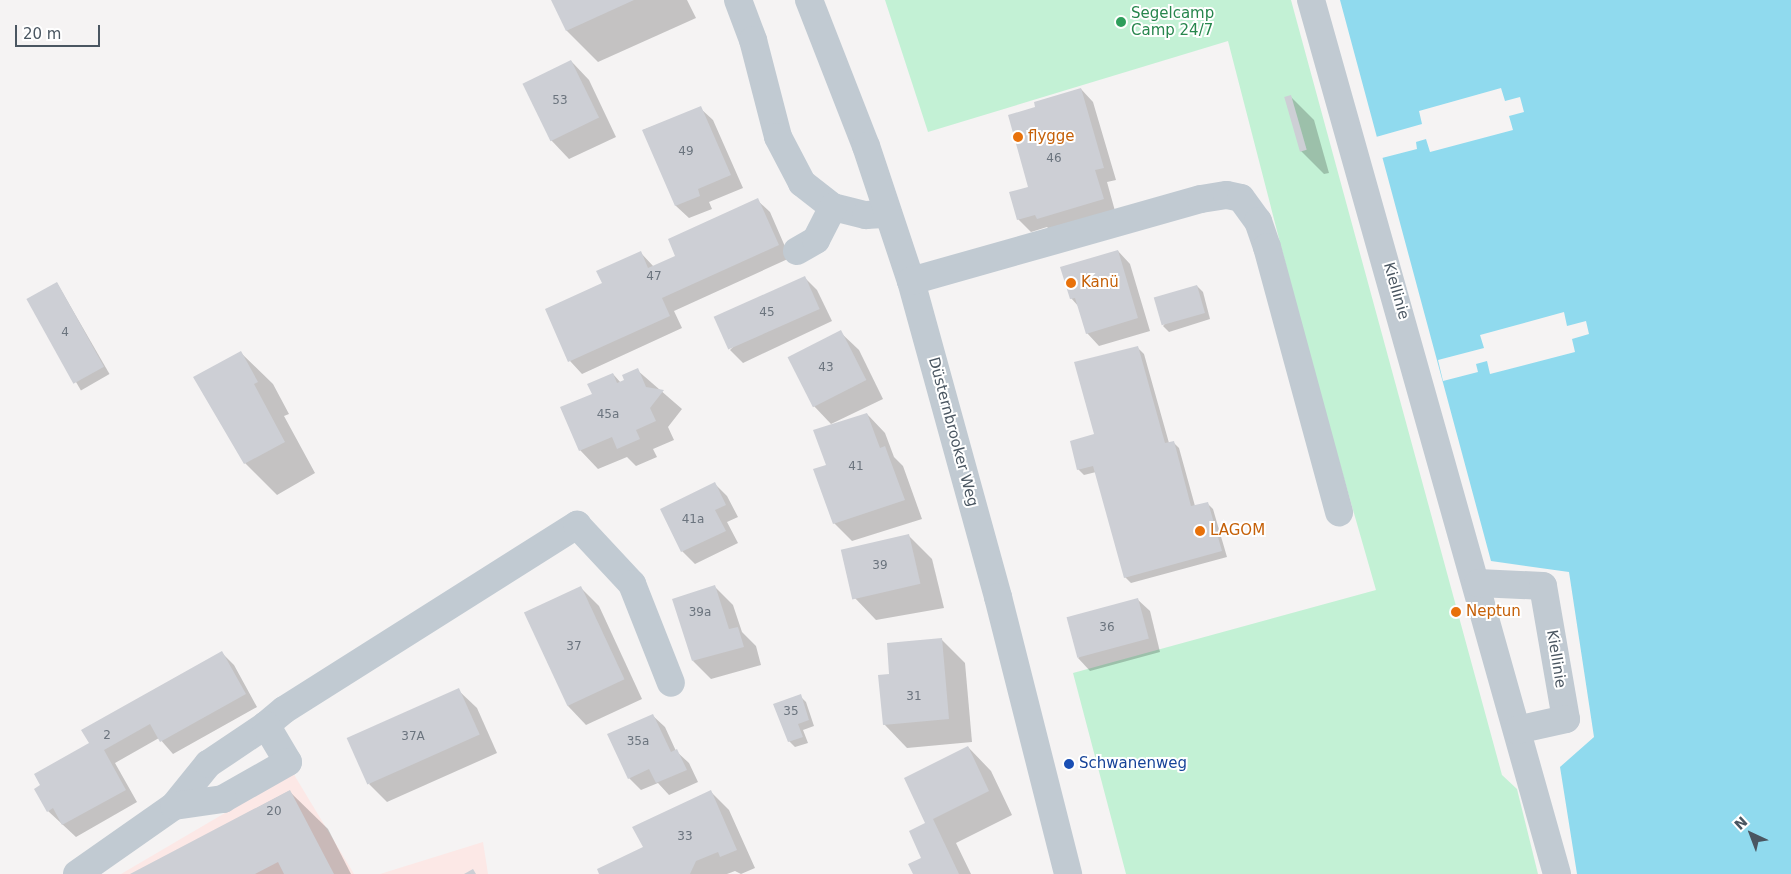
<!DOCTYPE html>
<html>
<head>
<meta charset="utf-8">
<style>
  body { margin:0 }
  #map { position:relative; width:1791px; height:874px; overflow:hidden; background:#f5f3f3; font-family:"DejaVu Sans",sans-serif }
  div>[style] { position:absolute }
  .medical>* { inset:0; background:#fce8e6 }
  .green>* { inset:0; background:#c3f1d5 }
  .water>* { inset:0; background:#90daee }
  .pier>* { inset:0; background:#f5f3f3 }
  .shadow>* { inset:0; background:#0003; transform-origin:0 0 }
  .building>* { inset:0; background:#cdcfd5; transform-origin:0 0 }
  .minor>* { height:28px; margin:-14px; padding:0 14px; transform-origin:14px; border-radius:14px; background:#c1cad2 }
  .dots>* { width:14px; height:14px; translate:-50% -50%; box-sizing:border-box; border:2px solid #fff; border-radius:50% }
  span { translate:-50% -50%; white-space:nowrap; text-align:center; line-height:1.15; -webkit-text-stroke:4px #fff; paint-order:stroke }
  .number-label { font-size:12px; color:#6b747e }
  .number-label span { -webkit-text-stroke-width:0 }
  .leisure-label { font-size:15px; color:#27864d }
  .left { translate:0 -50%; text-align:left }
  .food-label { font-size:15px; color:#c56008 }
  .street-label { font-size:15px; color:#4a5661 }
  .transit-label { font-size:15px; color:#164399 }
  .north { position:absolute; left:1726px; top:809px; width:50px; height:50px; -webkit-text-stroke:4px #fff; paint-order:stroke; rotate:317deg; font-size:14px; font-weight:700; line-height:20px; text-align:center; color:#4a5661 }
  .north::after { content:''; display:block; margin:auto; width:18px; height:22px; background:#4a5661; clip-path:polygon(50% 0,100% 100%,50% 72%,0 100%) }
  .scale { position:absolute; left:15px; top:25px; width:85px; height:22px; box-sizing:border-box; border:2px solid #4a5661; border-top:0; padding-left:6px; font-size:15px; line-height:18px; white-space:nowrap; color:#4a5661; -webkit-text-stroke:4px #fff; paint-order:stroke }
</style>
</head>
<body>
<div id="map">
  <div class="medical">
    <div style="clip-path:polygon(293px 773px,354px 874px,121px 874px)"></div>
    <div style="clip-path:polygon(483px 842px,488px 874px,380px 874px)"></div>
  </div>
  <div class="green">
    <div style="clip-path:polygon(885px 0,1291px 0,1502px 775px,1517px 789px,1538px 874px,1126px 874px,1073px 673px,1376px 590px,1314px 374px,1228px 41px,928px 132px)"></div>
  </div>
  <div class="water">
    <div style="clip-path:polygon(1340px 0,1791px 0,1791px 874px,1577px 874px,1560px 767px,1594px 737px,1569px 572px,1491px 561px)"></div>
  </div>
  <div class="pier">
    <div style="clip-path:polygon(1501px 88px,1505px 101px,1520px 97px,1524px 112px,1509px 116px,1513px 130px,1430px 152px,1426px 139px,1416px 142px,1417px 149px,1382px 158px,1376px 137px,1422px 124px,1419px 111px)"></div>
    <div style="clip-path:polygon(1564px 312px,1567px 326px,1586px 321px,1589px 334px,1572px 339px,1575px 352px,1490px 374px,1487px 361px,1476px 364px,1478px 372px,1443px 381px,1438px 360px,1484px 348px,1480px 335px)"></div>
  </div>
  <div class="shadow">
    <div style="clip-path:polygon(552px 0,687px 0,696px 18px,598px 62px,567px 31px)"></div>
    <div style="clip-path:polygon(571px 61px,589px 80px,616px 137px,569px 159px,551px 140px)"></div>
    <div style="clip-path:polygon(1081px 89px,1093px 102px,1116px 180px,1107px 182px,1115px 211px,1050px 230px,1047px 227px,1031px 232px,1018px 219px,1030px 188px,1037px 108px)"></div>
    <div style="clip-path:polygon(1291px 97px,1314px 120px,1329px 173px,1324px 174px,1301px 151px)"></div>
    <div style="clip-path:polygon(700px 108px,713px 120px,743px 188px,709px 202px,712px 209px,689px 218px,676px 206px,643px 130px)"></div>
    <div style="clip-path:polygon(757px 200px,770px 212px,790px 258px,674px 311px,682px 328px,582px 374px,570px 361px,603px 284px,640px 252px,654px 267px,677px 256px)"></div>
    <div style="clip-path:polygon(1118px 251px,1130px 264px,1150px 331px,1099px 346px,1087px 333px,1079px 307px,1071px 298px)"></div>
    <div style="clip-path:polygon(804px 277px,817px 290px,832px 321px,743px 363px,730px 350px)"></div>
    <div style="left:57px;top:283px;width:105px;height:33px;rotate:60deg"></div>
    <div style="clip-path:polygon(1197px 286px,1203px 292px,1210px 319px,1169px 332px,1163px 326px)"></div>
    <div style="clip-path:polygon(840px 332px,859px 350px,883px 399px,831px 424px,813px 405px)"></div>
    <div style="clip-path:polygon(1138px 348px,1144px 354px,1169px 443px,1173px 442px,1179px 448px,1195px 506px,1207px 503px,1213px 509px,1227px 557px,1131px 583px,1125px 577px,1096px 472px,1084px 475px,1078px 469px)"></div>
    <div style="clip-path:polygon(241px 353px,273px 384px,289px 414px,284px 416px,315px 473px,277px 495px,245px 463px,195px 378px)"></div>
    <div style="clip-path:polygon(637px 370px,682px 409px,668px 427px,674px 440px,653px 449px,657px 457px,636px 466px,627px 457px,598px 469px,580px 450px,593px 394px,613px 374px,621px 383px)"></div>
    <div style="clip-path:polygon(867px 414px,885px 433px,894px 457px,903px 466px,922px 519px,852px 541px,834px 523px,828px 466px)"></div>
    <div style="clip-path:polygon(715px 484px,727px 496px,738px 517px,727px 522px,738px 543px,695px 564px,682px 551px)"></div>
    <div style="clip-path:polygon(908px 535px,932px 559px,944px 608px,876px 620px,853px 596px)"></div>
    <div style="clip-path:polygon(715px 587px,733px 605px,742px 632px,756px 646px,761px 665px,711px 679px,693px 661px)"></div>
    <div style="clip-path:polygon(581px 588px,599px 606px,642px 699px,586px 725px,568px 706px)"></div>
    <div style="clip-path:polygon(1137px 599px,1150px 611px,1160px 652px,1090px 671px,1078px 658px)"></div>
    <div style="clip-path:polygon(942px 640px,965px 663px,972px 742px,907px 748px,884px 724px,891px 675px)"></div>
    <div style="clip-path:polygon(222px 653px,234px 665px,257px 707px,173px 754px,159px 738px,115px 763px,137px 802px,76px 837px,48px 811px,90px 744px)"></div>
    <div style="clip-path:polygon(458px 690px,477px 708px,497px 753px,387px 802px,369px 784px)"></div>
    <div style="clip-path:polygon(800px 696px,806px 702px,814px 726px,803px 730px,808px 743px,795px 747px,789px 741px)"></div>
    <div style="clip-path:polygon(652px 715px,665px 727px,676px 751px,689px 763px,698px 782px,669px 795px,658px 783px,641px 790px,629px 778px)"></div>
    <div style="clip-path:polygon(968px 747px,991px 771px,1012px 815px,956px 843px,971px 874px,915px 874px,923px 858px,927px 824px)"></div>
    <div style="clip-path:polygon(289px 791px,328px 829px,351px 874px,133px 874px)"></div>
    <div style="clip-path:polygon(711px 792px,729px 810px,755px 868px,741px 874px,735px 871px,727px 874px,601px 874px,644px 847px)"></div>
  </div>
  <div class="building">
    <div style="clip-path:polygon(551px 0,634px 0,566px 31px)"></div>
    <div style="left:571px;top:60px;width:64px;height:54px;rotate:64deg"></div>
    <div style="clip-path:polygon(1081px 88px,1104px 168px,1095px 170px,1104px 199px,1037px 219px,1035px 215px,1017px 220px,1009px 192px,1028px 187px,1008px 115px,1035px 107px,1034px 102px)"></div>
    <div style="left:1291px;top:95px;width:57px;height:7px;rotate:74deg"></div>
    <div style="clip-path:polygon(701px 106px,731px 175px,698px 189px,700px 196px,675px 206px,642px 130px)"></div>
    <div style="clip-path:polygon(758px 198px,779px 245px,662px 298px,670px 316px,568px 362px,545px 309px,602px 283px,596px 271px,641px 251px,648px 268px,675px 256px,668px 239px)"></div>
    <div style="clip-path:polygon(1118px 250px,1138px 318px,1086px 334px,1075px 298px,1070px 299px,1060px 267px)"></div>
    <div style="left:805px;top:276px;width:36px;height:100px;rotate:66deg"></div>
    <div style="left:57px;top:282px;width:97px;height:35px;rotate:61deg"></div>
    <div style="left:1197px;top:285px;width:29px;height:45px;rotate:74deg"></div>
    <div style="left:841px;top:330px;width:56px;height:60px;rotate:63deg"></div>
    <div style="clip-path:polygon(1138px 346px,1165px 443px,1174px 441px,1191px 506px,1208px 502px,1222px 551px,1124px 578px,1093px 466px,1077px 470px,1070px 441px,1094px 434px,1074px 362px)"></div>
    <div style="clip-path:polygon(241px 351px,258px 382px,254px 384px,285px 442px,244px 464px,193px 377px)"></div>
    <div style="clip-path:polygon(638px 368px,646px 387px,664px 390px,650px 408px,656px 421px,636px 430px,640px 439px,617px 449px,612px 437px,579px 451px,560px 407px,592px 394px,587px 384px,613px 373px,617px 383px,624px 380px,622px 375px)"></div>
    <div style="clip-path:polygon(867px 413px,880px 448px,885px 446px,905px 500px,833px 524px,813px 469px,826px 465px,813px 430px)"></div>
    <div style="clip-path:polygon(715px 482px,726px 505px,715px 510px,726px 531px,681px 552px,660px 509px)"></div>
    <div style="left:909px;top:534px;width:51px;height:70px;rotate:77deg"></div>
    <div style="clip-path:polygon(715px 585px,729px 629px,738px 627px,744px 647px,692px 661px,672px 599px)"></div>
    <div style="left:581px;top:586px;width:103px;height:63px;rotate:65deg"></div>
    <div style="left:1138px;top:598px;width:42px;height:74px;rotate:75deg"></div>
    <div style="clip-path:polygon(942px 638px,949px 719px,883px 725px,878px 675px,889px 674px,887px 643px)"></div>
    <div style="clip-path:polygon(222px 651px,246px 694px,160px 742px,150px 724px,104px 750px,126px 790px,62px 825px,53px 808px,47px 812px,34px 789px,40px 785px,34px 774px,89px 743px,81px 730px)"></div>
    <div style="left:459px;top:688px;width:51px;height:123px;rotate:66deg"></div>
    <div style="clip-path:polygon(801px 694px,809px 720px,798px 724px,803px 737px,788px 742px,773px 704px)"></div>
    <div style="clip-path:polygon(653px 714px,671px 752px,677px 749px,687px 770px,656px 783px,649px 769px,628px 779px,607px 734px)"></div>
    <div style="clip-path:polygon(968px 746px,989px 791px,933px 819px,959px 874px,913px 874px,908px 864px,921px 858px,909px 831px,925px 823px,904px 778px)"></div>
    <div style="clip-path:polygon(290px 790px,334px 874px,284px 874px,278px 862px,255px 874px,130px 874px)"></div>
    <div style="clip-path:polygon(711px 790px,737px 850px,720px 857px,718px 852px,696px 861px,690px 874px,599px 874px,597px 869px,643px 847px,632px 827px)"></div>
    <div style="clip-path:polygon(473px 869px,476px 874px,464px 874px)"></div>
  </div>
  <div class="minor">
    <div style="left:738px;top:0;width:43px;rotate:69.4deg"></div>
    <div style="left:753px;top:40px;width:100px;rotate:75.5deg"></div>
    <div style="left:778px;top:137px;width:52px;rotate:62.4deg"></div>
    <div style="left:802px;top:183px;width:39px;rotate:38deg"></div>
    <div style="left:833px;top:207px;width:34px;rotate:14deg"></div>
    <div style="left:866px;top:215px;width:22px;rotate:-3deg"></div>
    <div style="left:809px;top:0;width:157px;rotate:68.7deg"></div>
    <div style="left:866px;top:146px;width:142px;rotate:71.6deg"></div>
    <div style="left:911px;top:281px;width:328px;rotate:74.6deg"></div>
    <div style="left:998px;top:597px;width:286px;rotate:75.8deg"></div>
    <div style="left:1311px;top:0;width:908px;rotate:74.28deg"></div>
    <div style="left:797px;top:251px;width:22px;rotate:-30deg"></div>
    <div style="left:816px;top:240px;width:37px;rotate:-63deg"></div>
    <div style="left:911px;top:281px;width:301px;rotate:-15.8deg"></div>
    <div style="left:1201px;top:199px;width:26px;rotate:-9deg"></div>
    <div style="left:1227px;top:195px;width:14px;rotate:12deg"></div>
    <div style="left:1241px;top:198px;width:29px;rotate:54deg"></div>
    <div style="left:1258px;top:221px;width:28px;rotate:71deg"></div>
    <div style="left:1267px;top:247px;width:275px;rotate:74.8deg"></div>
    <div style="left:1478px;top:583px;width:65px;rotate:2.6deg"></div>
    <div style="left:1543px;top:586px;width:135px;rotate:80.2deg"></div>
    <div style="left:1566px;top:719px;width:50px;rotate:167.3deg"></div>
    <div style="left:266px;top:725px;width:23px;rotate:-40deg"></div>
    <div style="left:284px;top:710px;width:347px;rotate:-32.3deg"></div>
    <div style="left:577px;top:525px;width:81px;rotate:47deg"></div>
    <div style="left:632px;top:584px;width:106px;rotate:68.5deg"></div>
    <div style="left:77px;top:874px;width:118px;rotate:-35deg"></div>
    <div style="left:174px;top:806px;width:54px;rotate:-51deg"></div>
    <div style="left:208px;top:764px;width:70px;rotate:-33.9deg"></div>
    <div style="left:266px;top:725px;width:43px;rotate:59.3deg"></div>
    <div style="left:288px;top:762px;width:75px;rotate:150.4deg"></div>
    <div style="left:223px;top:799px;width:49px;rotate:171.9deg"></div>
  </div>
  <div class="dots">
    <div style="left:1121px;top:22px;background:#2e9e5b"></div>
    <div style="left:1018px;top:137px;background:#e8710a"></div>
    <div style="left:1071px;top:283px;background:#e8710a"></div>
    <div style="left:1200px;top:531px;background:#e8710a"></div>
    <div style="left:1456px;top:612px;background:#e8710a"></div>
    <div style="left:1069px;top:764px;background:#1a4fb4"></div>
  </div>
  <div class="number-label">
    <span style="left:560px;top:101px">53</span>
    <span style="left:686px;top:152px">49</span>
    <span style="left:1054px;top:159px">46</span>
    <span style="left:654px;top:277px">47</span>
    <span style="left:767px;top:313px">45</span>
    <span style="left:65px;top:333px">4</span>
    <span style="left:826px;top:368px">43</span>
    <span style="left:608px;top:415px">45a</span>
    <span style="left:856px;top:467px">41</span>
    <span style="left:693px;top:520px">41a</span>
    <span style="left:880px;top:566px">39</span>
    <span style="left:700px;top:613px">39a</span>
    <span style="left:1107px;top:628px">36</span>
    <span style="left:574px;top:647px">37</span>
    <span style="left:914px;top:697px">31</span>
    <span style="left:791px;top:712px">35</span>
    <span style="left:107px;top:736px">2</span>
    <span style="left:413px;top:737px">37A</span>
    <span style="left:638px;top:742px">35a</span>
    <span style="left:274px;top:812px">20</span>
    <span style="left:685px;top:837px">33</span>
  </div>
  <div class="leisure-label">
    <span class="left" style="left:1131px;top:22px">Segelcamp<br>Camp 24/7</span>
  </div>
  <div class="food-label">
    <span class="left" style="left:1028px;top:137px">flygge</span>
    <span class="left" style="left:1081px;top:283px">Kanü</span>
    <span class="left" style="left:1210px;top:531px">LAGOM</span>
    <span class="left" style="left:1466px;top:612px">Neptun</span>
  </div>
  <div class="street-label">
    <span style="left:1396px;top:291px;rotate:74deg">Kiellinie</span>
    <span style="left:953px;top:432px;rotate:75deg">Düsternbrooker Weg</span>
    <span style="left:1556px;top:659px;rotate:81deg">Kiellinie</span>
  </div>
  <div class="transit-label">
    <span class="left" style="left:1079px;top:764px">Schwanenweg</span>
  </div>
  <div class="north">N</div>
  <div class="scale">20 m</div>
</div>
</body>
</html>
